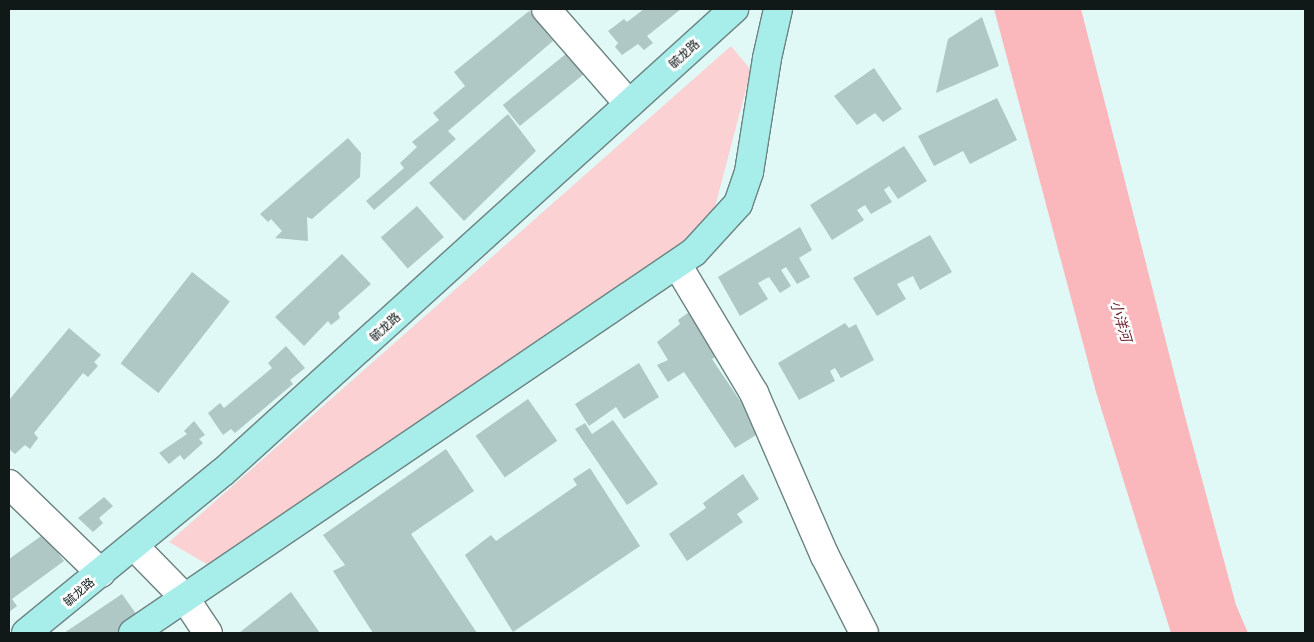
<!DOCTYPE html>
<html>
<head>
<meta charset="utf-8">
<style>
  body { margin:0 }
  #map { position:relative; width:1314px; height:642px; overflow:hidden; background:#e0f9f7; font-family:Ubuntu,"Noto Sans SC",sans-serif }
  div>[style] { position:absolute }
  .green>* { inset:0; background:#fbd1d3 }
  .water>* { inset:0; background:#fbb8bc }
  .building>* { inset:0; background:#afc7c5; transform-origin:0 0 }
  .roads { filter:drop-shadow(1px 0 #6c8280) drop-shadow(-1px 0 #6c8280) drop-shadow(0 1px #6c8280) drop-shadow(0 -1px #6c8280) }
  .minor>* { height:28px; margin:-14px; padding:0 14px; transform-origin:14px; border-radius:14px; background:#fff }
  .major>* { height:28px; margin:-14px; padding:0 14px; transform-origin:14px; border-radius:14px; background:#a7eeeb }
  span { translate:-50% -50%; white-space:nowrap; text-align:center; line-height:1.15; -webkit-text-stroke:5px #fff; paint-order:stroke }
  .street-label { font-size:12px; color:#101918 }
  .water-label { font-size:14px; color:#6c202c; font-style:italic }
  .frame { position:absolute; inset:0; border:10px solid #101918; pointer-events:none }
</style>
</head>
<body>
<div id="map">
  <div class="green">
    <div style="clip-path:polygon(731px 46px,751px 70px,715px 207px,672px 257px,210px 566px,169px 542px)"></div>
  </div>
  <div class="water">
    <div style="clip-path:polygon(994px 9px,1081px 9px,1187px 424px,1236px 605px,1248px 633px,1171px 633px,1096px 392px)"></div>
  </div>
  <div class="building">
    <div style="clip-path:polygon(644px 9px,681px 9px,647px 36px,653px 43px,644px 50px,638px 44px,622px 55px,615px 47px,618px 43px,608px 31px,624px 19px,627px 22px)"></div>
    <div style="clip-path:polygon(529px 11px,553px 41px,448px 131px,456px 139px,374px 210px,366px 201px,404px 168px,400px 163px,417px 147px,412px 142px,439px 120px,433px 113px,465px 86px,454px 72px)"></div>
    <div style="clip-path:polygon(982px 17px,999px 66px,936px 93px,948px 39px)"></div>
    <div style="left:572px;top:49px;width:27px;height:89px;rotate:51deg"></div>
    <div style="clip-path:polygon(874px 68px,902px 109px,883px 122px,875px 113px,857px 125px,834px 96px)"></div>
    <div style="clip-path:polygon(997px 98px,1017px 140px,970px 164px,963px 151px,934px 166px,918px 136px)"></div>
    <div style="clip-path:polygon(508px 114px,536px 151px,464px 221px,429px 183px)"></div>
    <div style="clip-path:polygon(348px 138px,361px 153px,360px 177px,312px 219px,307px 217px,308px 241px,275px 238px,282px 231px,271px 219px,268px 222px,260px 214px)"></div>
    <div style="clip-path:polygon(904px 146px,927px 181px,898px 199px,889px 186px,884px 190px,892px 202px,871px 214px,865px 205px,857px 210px,864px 220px,832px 240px,810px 205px)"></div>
    <div style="left:417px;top:206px;width:41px;height:48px;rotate:49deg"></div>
    <div style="clip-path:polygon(800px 227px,812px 250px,799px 258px,810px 277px,797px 284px,786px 267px,781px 270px,791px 286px,780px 293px,769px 277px,758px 283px,768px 299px,740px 316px,718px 277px)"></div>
    <div style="clip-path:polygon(930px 235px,952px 272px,920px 290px,913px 276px,897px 284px,906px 299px,877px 316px,853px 278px)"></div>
    <div style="clip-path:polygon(342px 254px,371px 284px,338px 313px,340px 318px,331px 325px,328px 321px,304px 346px,275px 317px)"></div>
    <div style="left:192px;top:272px;width:48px;height:116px;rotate:38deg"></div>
    <div style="clip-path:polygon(695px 308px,722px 352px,712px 359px,761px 432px,735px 448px,684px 372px,668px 382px,657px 365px,668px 360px,657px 342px,680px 324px,678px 320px)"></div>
    <div style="clip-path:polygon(845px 323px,849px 328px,856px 324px,874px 360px,841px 378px,835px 368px,830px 371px,835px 381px,799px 400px,778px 363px)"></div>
    <div style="clip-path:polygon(69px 328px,101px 355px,94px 362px,98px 366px,88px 377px,83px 373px,34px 433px,38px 438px,30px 449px,25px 445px,15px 454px,9px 449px,9px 400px)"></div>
    <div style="clip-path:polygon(286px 346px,305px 368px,290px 380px,293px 384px,235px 433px,231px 429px,223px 435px,208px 413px,220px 403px,224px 408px,272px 368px,268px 363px)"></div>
    <div style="clip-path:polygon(639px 363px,659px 397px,624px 419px,616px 407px,589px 426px,575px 404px)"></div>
    <div style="left:528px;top:399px;width:51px;height:64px;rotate:55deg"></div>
    <div style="clip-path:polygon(613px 420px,658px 484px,627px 505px,575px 429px,585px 423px,592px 434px)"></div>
    <div style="clip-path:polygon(194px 421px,205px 435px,199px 439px,203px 443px,184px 460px,180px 455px,169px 464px,159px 453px,187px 434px,184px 431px)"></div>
    <div style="clip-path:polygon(446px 449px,474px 491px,411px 534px,477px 633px,373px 633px,333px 571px,345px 565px,323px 535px)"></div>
    <div style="clip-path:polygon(590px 468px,640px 546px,513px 632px,465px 555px,491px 535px,496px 541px,577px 485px,573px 479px)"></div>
    <div style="clip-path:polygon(743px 474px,759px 499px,737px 514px,743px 522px,687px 561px,669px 534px,706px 508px,703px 503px)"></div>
    <div style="clip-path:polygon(104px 497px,113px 506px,99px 518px,103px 523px,93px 532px,78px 518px)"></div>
    <div style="clip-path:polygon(44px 534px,64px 547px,58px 553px,64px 561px,12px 599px,17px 606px,9px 612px,9px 559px)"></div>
    <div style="clip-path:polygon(291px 592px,320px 633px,239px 633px)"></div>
    <div style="clip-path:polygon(122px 594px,139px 618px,118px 633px,64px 633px)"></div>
  </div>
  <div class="roads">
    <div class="minor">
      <div style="left:546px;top:9px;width:126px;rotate:48.9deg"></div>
      <div style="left:678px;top:266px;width:148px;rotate:59.1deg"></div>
      <div style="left:754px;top:393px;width:178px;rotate:66.5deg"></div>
      <div style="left:825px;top:556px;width:86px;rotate:63.1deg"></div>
      <div style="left:9px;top:484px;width:128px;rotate:44.1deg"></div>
      <div style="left:135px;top:547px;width:70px;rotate:45.6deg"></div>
      <div style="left:184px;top:597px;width:43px;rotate:56.3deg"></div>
    </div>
    <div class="major">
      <div style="left:26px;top:633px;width:254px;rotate:-39.3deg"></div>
      <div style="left:223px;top:472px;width:690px;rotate:-42.18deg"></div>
      <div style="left:133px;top:633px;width:678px;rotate:-34.18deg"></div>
      <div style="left:694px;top:252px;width:65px;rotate:-47.5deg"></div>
      <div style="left:738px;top:204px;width:34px;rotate:-71deg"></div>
      <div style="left:749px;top:172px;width:115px;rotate:-81deg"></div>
      <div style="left:767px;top:58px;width:50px;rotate:-77.3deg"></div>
    </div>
  </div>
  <div class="street-label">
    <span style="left:684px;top:54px;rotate:-42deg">毓龙路</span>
    <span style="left:385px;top:327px;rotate:-42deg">毓龙路</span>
    <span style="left:79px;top:592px;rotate:-41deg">毓龙路</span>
  </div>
  <div class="water-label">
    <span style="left:1121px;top:321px;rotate:74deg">小洋河</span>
  </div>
  <div class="frame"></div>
</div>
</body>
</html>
